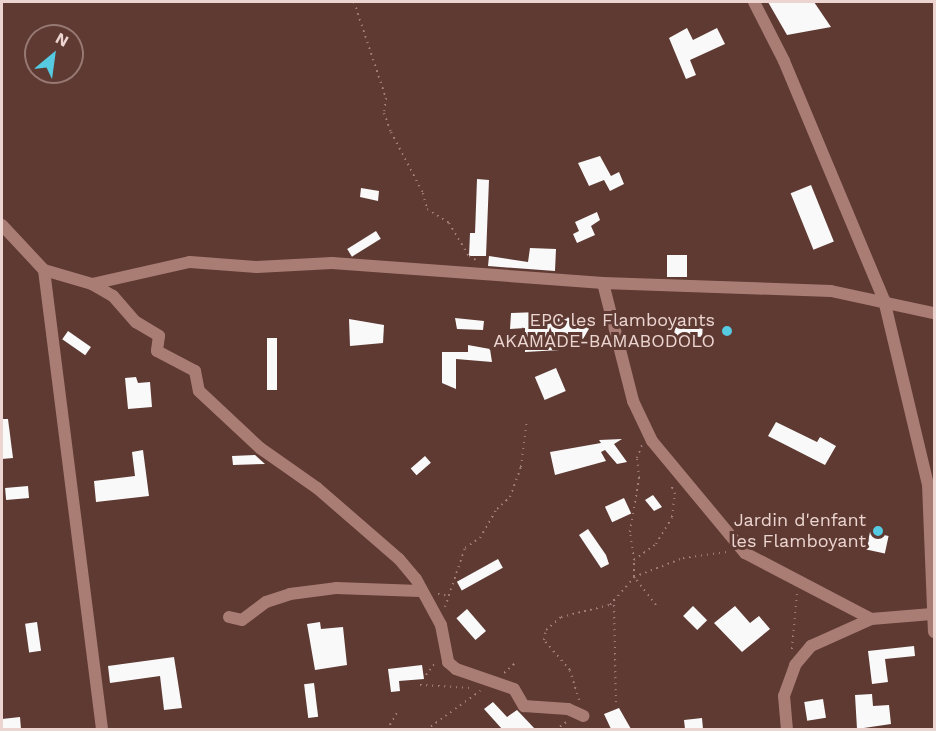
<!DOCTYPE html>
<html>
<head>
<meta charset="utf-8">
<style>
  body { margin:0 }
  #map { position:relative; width:936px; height:731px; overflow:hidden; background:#5e3a33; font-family:"Work Sans",sans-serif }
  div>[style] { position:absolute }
  .building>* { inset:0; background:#f9f9f9; transform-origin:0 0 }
  .path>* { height:2px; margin-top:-1px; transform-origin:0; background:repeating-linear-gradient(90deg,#9d7e78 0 1.5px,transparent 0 6px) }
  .minor>* { height:12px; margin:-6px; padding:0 6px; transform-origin:6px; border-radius:6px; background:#aa7d74 }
  .dots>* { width:16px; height:16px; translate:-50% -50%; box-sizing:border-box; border:3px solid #5e3a33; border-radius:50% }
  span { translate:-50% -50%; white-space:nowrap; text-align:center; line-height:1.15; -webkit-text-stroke:6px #5e3a33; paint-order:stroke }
  .poi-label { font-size:18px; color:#ecd5d0 }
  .right { translate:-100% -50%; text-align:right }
  .frame { position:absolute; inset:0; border:3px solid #ecd5d0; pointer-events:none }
  .north { position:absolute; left:24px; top:24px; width:60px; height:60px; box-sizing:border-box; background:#5e3a33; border:2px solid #977872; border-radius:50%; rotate:29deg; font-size:16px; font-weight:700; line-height:24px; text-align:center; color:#ecd5d0 }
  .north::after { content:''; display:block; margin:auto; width:21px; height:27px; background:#55cae0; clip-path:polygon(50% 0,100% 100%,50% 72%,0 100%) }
</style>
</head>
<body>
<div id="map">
  <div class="building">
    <div style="clip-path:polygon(768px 2px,814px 2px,831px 27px,787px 35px)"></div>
    <div style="clip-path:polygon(687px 28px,693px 40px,717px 28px,725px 44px,690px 60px,696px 75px,686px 79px,669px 38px)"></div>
    <div style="clip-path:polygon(600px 156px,611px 176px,619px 172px,624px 184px,610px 191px,604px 180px,589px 186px,578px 163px)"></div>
    <div style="clip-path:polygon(477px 179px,489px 180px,486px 256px,469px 256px,470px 233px,475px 233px)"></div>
    <div style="left:811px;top:185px;width:61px;height:22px;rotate:68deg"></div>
    <div style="clip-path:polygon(361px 188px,379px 191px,378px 201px,360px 197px)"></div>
    <div style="clip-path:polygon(597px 212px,600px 220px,591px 226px,595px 235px,577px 243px,573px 234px,579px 231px,575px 222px)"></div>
    <div style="left:376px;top:231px;width:9px;height:34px;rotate:58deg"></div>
    <div style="clip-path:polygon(530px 248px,556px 249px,555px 271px,488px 266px,489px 256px,528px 262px)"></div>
    <div style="left:667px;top:255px;width:20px;height:22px"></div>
    <div style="clip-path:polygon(539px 312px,539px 316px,574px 318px,590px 327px,579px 346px,561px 335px,560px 350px,525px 352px,525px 328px,510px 329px,511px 313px)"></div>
    <div style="left:675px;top:316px;width:28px;height:20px;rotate:2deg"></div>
    <div style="clip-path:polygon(455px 318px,484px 321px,483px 330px,457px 329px)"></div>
    <div style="clip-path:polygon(349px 319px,384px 325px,383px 343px,350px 346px)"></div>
    <div style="left:68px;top:331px;width:28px;height:10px;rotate:35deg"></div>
    <div style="left:267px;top:338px;width:10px;height:52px"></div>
    <div style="clip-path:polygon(468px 345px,490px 349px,492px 362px,456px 359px,456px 389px,442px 383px,442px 352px,468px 352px)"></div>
    <div style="left:556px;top:368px;width:25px;height:23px;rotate:67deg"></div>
    <div style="clip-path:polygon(136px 377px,138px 383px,150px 382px,152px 407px,128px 409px,125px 378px)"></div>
    <div style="clip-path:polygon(2px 419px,8px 419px,13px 458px,2px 459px)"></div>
    <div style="clip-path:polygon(776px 422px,817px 442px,820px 437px,836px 446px,825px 465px,768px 436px)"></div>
    <div style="clip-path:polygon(622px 439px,614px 444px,627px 462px,617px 464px,605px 450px,601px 452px,606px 461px,555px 475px,550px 452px,601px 443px,599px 440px)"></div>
    <div style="clip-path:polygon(143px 450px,149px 496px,96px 502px,94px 481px,135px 476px,132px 452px)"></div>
    <div style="clip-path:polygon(255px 455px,265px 464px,233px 465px,232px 456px)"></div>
    <div style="left:425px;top:456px;width:9px;height:19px;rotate:49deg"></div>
    <div style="left:28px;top:486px;width:12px;height:23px;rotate:85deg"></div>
    <div style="clip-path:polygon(653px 495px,662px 507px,654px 511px,645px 500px)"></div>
    <div style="left:624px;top:498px;width:17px;height:21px;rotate:65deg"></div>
    <div style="clip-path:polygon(588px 529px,606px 555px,609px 564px,601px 568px,579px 535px)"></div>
    <div style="left:870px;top:532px;width:19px;height:18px;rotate:12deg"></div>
    <div style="left:498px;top:559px;width:10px;height:47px;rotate:61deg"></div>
    <div style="left:693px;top:606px;width:20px;height:14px;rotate:45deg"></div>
    <div style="clip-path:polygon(735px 606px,750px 623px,759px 616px,770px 629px,742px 652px,714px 623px)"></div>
    <div style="left:467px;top:609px;width:29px;height:14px;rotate:49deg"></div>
    <div style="left:37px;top:622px;width:29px;height:12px;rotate:82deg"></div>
    <div style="clip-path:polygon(320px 622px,321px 629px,343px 627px,347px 665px,315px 670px,307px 624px)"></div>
    <div style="clip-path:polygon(914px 646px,915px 656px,885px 659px,888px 682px,872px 684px,868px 651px)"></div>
    <div style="clip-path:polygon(174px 657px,182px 708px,164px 710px,160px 676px,110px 683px,108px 666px)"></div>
    <div style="clip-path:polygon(422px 665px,424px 679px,399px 681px,400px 691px,391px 692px,388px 669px)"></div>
    <div style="left:314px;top:683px;width:34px;height:10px;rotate:83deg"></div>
    <div style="clip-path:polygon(872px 694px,873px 706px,889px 705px,891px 724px,857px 729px,855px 695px)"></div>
    <div style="left:823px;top:699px;width:19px;height:19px;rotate:81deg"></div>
    <div style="clip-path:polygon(493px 702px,507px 717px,517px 710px,535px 729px,502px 729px,484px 709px)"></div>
    <div style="clip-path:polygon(619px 708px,631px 729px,611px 729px,604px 714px)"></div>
    <div style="clip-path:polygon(20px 717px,21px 729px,2px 729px,2px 719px)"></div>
    <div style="clip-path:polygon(702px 718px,703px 729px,685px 729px,684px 720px)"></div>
  </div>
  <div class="path">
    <div style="left:354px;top:2px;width:101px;rotate:71.6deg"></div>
    <div style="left:386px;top:98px;width:15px;rotate:98deg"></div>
    <div style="left:384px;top:113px;width:20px;rotate:70deg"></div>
    <div style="left:391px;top:132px;width:69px;rotate:62.3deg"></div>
    <div style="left:423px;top:193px;width:16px;rotate:76deg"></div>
    <div style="left:427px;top:209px;width:26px;rotate:32deg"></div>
    <div style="left:449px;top:223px;width:39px;rotate:59deg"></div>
    <div style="left:469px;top:256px;width:12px;rotate:31deg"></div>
    <div style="left:634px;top:560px;width:28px;rotate:-98deg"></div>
    <div style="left:630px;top:532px;width:55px;rotate:-80.5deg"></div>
    <div style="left:639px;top:478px;width:20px;rotate:-96deg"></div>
    <div style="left:637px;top:458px;width:14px;rotate:-69deg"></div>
    <div style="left:438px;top:594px;width:11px;rotate:10deg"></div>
    <div style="left:614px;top:599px;width:106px;rotate:88.9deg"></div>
    <div style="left:656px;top:605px;width:36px;rotate:-128deg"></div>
    <div style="left:634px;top:577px;width:17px;rotate:-90deg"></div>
    <div style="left:634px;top:560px;width:27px;rotate:-36deg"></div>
    <div style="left:656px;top:544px;width:31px;rotate:-59deg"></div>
    <div style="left:672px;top:517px;width:23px;rotate:-83deg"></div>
    <div style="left:675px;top:494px;width:10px;rotate:-114deg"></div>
    <div style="left:445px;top:607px;width:62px;rotate:-71.3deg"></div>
    <div style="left:465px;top:548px;width:18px;rotate:-34deg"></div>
    <div style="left:480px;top:538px;width:34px;rotate:-60deg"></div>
    <div style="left:497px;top:509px;width:18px;rotate:-43deg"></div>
    <div style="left:510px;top:497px;width:32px;rotate:-70deg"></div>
    <div style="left:521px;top:467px;width:48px;rotate:-82.9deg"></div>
    <div style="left:792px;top:649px;width:56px;rotate:-84.9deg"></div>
    <div style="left:504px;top:673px;width:15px;rotate:-42deg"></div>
    <div style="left:426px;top:675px;width:15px;rotate:-53deg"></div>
    <div style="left:420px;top:685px;width:51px;rotate:3.4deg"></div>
    <div style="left:579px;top:700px;width:31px;rotate:-107deg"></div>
    <div style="left:570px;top:670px;width:40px;rotate:-131deg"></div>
    <div style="left:544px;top:640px;width:10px;rotate:-79deg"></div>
    <div style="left:546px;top:630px;width:20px;rotate:-41deg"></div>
    <div style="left:561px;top:617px;width:50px;rotate:-13.8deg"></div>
    <div style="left:610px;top:605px;width:37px;rotate:-49deg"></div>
    <div style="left:634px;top:577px;width:53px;rotate:-21.2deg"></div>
    <div style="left:683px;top:558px;width:44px;rotate:-7.8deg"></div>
    <div style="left:120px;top:730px;width:18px"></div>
    <div style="left:387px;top:730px;width:22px;rotate:-60deg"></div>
    <div style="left:426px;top:730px;width:67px;rotate:-35.8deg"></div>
    <div style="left:555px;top:730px;width:16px;rotate:-35deg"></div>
  </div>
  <div class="minor">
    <div style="left:754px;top:2px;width:66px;rotate:63deg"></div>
    <div style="left:784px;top:61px;width:259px;rotate:67.3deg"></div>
    <div style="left:884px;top:300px;width:189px;rotate:76.6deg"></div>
    <div style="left:928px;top:484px;width:148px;rotate:87.7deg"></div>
    <div style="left:2px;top:225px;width:62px;rotate:47deg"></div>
    <div style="left:44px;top:270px;width:50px;rotate:16.3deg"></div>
    <div style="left:92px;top:284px;width:100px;rotate:-12.7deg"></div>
    <div style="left:190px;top:262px;width:67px;rotate:4.3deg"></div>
    <div style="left:257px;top:267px;width:75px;rotate:-3.1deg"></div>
    <div style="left:332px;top:263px;width:272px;rotate:4.2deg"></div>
    <div style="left:603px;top:283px;width:228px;rotate:2deg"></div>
    <div style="left:831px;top:291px;width:105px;rotate:12.1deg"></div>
    <div style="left:44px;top:270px;width:464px;rotate:82.8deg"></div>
    <div style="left:603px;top:283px;width:122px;rotate:75.7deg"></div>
    <div style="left:633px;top:401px;width:44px;rotate:64.6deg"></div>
    <div style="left:652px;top:441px;width:146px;rotate:50.3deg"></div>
    <div style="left:745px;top:553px;width:142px;rotate:27.6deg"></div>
    <div style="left:871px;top:619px;width:61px;rotate:-4.7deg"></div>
    <div style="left:932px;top:614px;width:5px;rotate:-68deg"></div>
    <div style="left:92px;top:284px;width:24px;rotate:30deg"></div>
    <div style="left:113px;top:296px;width:35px;rotate:49deg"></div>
    <div style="left:136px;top:322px;width:27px;rotate:31deg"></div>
    <div style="left:159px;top:336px;width:15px;rotate:98deg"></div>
    <div style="left:157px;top:351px;width:43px;rotate:27.8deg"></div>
    <div style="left:195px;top:371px;width:20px;rotate:79deg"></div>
    <div style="left:199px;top:391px;width:83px;rotate:43.1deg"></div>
    <div style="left:260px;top:448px;width:70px;rotate:35.1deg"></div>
    <div style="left:317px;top:488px;width:108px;rotate:40.9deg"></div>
    <div style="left:399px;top:559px;width:26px;rotate:50deg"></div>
    <div style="left:416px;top:579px;width:52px;rotate:61.5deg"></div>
    <div style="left:441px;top:625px;width:38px;rotate:79deg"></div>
    <div style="left:448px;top:662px;width:11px;rotate:41deg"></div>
    <div style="left:456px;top:669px;width:61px;rotate:19deg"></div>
    <div style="left:514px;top:689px;width:20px;rotate:60deg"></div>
    <div style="left:524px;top:706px;width:44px;rotate:3.9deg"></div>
    <div style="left:568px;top:709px;width:17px;rotate:24deg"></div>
    <div style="left:229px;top:617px;width:13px;rotate:13deg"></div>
    <div style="left:242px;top:620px;width:30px;rotate:-37deg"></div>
    <div style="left:266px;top:602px;width:25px;rotate:-18deg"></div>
    <div style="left:290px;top:594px;width:46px;rotate:-7.4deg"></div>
    <div style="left:336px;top:588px;width:84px;rotate:2deg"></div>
    <div style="left:787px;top:730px;width:34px;rotate:-95deg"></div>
    <div style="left:784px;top:696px;width:33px;rotate:-70deg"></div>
    <div style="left:795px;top:665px;width:25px;rotate:-50deg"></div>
    <div style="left:811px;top:646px;width:66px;rotate:-24.2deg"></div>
  </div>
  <div class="dots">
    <div style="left:727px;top:331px;background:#55cae0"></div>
    <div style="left:878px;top:531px;background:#55cae0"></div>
  </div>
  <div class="poi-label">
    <span class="right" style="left:715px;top:331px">EPC les Flamboyants<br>AKAMADE-BAMABODOLO</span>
    <span class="right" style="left:866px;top:531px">Jardin d'enfant<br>les Flamboyant</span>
  </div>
  <div class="frame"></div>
  <div class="north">N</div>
</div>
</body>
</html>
